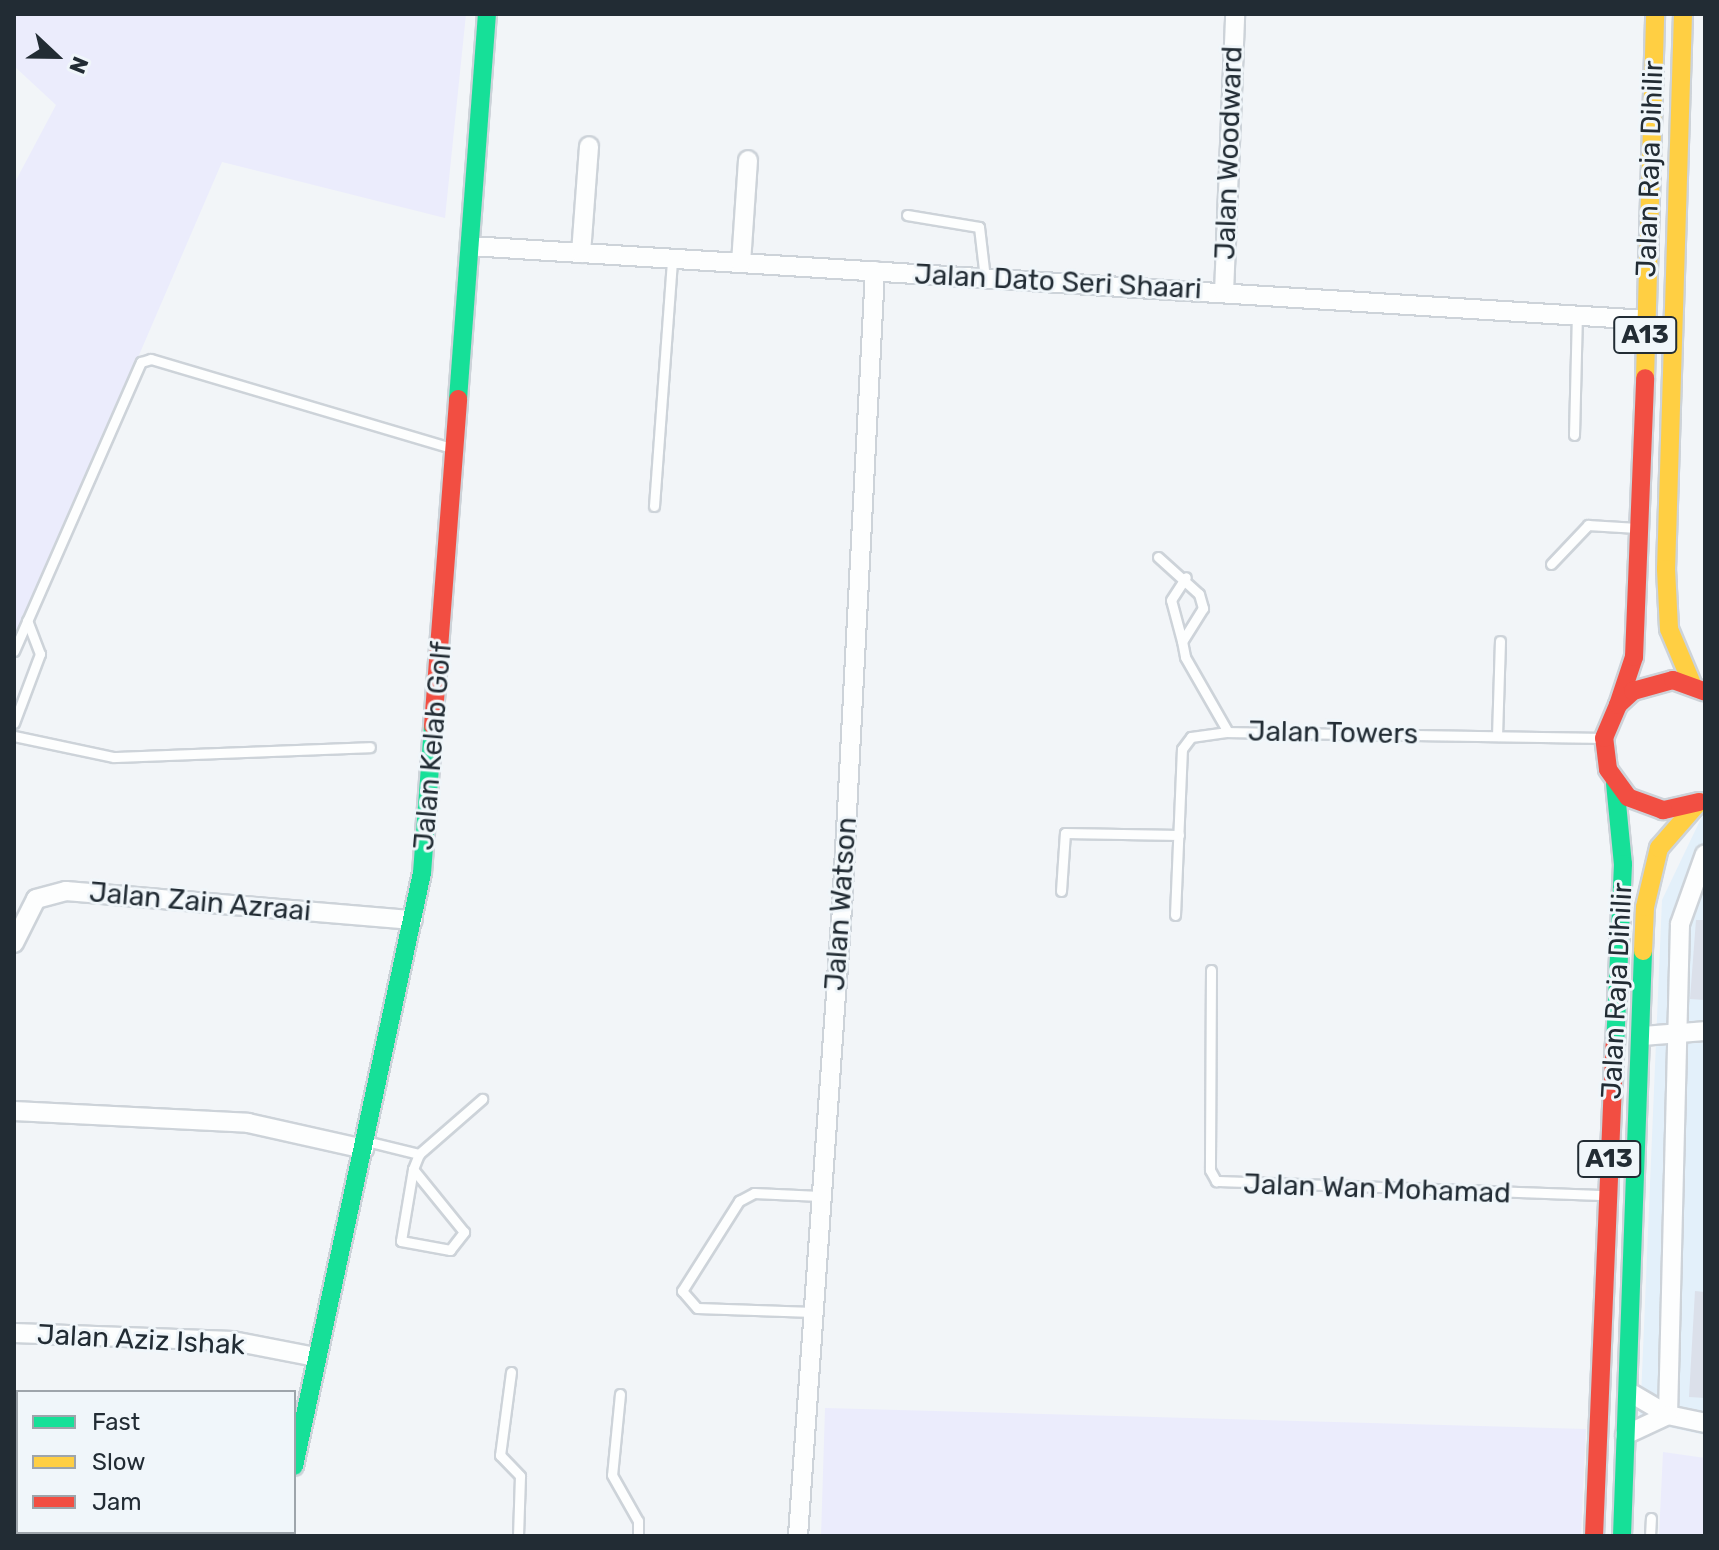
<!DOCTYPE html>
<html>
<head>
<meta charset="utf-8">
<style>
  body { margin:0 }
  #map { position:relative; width:1719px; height:1550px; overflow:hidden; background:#f2f5f8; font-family:Rubik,sans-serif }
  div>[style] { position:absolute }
  .built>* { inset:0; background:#e3f0fa }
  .green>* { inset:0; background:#ebecfc }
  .building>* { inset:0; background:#dbe0ea }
  .roads { filter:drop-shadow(2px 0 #cdd3d9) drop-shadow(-2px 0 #cdd3d9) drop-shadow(0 2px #cdd3d9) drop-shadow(0 -2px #cdd3d9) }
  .lane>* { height:9px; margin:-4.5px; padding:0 4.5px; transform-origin:4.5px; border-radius:4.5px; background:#fdfefe }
  .street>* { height:18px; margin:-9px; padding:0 9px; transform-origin:9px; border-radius:9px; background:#fdfefe }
  .fast>* { height:18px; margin:-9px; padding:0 9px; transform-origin:9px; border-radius:9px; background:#16e098 }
  .slow>* { height:18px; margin:-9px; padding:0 9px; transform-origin:9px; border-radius:9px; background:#ffcf43 }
  .jam>* { height:18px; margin:-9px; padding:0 9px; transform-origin:9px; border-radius:9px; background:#f24e42 }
  span { translate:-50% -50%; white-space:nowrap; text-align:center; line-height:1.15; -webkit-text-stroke:6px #f0f6fa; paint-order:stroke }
  .shield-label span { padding:2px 6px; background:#f0f6fa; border:2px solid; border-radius:6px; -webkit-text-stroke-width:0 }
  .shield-label { font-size:26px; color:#222c34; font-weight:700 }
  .street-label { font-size:28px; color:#222c34 }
  .frame { position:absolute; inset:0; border:16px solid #222c34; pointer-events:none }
  .legend { position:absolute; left:16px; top:1390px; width:280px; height:144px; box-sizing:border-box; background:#f0f6fa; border:2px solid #9ea5ab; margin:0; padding:10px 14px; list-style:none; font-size:24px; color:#222c34 }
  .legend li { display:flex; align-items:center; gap:16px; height:40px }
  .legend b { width:40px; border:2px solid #9ea5ab }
  .north { position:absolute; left:16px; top:16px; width:80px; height:80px; -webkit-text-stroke:6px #f0f6fa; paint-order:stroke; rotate:112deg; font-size:22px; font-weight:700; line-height:32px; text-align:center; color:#222c34 }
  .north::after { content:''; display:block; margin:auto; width:28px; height:36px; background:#222c34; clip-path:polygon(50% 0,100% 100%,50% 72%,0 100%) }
</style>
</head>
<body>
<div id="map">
  <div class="built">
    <div style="clip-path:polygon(1705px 810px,1705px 1435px,1640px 1421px,1662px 900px)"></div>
  </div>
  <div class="green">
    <div style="clip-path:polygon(14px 14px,466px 14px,445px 218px,222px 162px,14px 646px,14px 184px,56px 105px,14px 66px)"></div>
    <div style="clip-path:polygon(825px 1408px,1586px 1429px,1581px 1536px,821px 1536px)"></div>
    <div style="clip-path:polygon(1663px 1452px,1705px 1458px,1705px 1536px,1659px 1536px)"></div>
  </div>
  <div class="building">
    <div style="clip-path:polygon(1696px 920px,1705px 920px,1705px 1000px,1690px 999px)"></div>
    <div style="clip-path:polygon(1695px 1291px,1705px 1292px,1705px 1398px,1689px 1397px)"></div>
  </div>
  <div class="roads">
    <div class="lane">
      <div style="left:907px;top:215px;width:73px;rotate:9.5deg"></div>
      <div style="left:979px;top:227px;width:51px;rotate:83.3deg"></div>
      <div style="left:1574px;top:435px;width:120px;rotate:-88.6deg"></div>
      <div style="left:654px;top:506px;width:249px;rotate:-85.8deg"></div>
      <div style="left:1158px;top:557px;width:55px;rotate:42.1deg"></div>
      <div style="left:1199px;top:594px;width:15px;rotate:74deg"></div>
      <div style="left:1203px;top:608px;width:39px;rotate:122deg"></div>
      <div style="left:1182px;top:641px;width:16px;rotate:79deg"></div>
      <div style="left:1185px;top:657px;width:86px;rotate:60.2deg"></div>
      <div style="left:1551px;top:564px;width:54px;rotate:-46.5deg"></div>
      <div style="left:1588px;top:525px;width:49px;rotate:3.5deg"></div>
      <div style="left:1182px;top:641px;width:42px;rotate:-105deg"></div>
      <div style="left:1171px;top:600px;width:27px;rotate:-57deg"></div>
      <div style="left:14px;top:651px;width:316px;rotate:-66.3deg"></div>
      <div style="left:141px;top:362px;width:10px;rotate:-17deg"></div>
      <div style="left:151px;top:359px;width:314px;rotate:16.5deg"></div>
      <div style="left:14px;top:723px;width:74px;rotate:-69.4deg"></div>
      <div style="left:40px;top:654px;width:36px;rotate:-111deg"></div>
      <div style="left:14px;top:736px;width:102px;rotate:11.9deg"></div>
      <div style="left:114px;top:757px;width:256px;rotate:-2.2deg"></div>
      <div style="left:1497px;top:736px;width:95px;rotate:-88.2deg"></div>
      <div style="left:1061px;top:891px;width:58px;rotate:-86.1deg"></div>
      <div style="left:1065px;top:833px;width:114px;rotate:1deg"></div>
      <div style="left:1175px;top:915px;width:166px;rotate:-87.6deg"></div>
      <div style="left:1182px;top:749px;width:15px;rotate:-53deg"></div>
      <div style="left:1191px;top:737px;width:37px;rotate:-8deg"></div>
      <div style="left:1228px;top:732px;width:372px;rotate:0.9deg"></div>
      <div style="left:1211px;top:970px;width:200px;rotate:90.3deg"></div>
      <div style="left:1210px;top:1170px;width:13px;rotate:61deg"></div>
      <div style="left:1216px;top:1181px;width:387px;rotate:2.1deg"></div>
      <div style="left:366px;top:1141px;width:55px;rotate:13.8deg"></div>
      <div style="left:419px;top:1154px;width:84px;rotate:-41.1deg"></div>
      <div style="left:413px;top:1169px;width:73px;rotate:99.5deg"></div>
      <div style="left:401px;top:1241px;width:50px;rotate:10.4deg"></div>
      <div style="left:450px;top:1250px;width:23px;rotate:-52deg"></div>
      <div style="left:464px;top:1232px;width:81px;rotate:-129deg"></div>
      <div style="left:413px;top:1169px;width:16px;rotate:-68deg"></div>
      <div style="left:813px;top:1312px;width:116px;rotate:-178deg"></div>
      <div style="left:697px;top:1308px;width:23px;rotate:-131deg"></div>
      <div style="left:682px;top:1291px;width:107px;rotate:-57.7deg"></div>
      <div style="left:739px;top:1201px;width:17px;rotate:-28deg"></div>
      <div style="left:754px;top:1193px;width:66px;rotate:2.6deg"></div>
      <div style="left:511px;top:1372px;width:84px;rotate:97.5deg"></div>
      <div style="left:500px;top:1455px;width:29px;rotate:46deg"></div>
      <div style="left:520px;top:1476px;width:60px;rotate:91.9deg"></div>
      <div style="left:620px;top:1394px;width:81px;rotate:95.6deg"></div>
      <div style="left:612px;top:1475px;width:53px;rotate:60.5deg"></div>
      <div style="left:638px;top:1521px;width:15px;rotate:90deg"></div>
      <div style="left:1650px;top:1536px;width:18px;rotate:-87deg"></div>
    </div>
    <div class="street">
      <div style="left:470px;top:246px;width:1177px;rotate:3.6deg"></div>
      <div style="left:581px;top:253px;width:107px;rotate:-85.7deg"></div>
      <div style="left:741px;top:263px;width:103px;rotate:-86.1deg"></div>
      <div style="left:1224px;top:293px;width:279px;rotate:-87.7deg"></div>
      <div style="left:14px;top:943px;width:49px;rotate:-63.4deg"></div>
      <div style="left:36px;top:899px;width:31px;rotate:-15deg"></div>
      <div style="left:66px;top:891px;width:348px;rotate:4.8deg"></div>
      <div style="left:1642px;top:1036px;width:63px;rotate:-4.5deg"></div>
      <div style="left:14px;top:1111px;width:234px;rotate:2.9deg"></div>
      <div style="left:248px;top:1123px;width:119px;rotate:12.6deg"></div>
      <div style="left:14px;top:1333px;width:219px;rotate:2.1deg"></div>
      <div style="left:233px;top:1341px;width:84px;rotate:11deg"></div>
      <div style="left:1629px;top:1392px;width:45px;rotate:30.5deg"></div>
      <div style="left:1668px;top:1415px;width:38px;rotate:12deg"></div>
      <div style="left:1668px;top:1415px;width:491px;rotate:-88.6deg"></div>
      <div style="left:1680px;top:924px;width:74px;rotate:-70.3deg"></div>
      <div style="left:1625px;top:1435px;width:47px;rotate:-24.9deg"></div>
      <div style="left:249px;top:1536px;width:8px;rotate:-30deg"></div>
      <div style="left:798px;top:1536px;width:629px;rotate:-85.99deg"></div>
      <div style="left:842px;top:909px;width:639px;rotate:-87.04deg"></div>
    </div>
    <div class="fast">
      <div style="left:458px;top:399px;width:386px;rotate:-85.7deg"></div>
      <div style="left:1615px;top:783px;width:81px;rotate:84.4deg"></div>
      <div style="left:1623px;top:864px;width:181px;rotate:92.5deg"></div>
      <div style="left:294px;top:1466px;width:607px;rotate:-77.82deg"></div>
      <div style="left:422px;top:873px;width:147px;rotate:-85.7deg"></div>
      <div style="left:279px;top:1536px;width:4px;rotate:-76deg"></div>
      <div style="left:1622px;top:1536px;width:585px;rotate:-87.94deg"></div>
    </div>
    <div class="slow">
      <div style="left:1683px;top:14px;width:555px;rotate:91.75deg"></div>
      <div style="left:1666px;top:569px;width:60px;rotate:87.1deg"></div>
      <div style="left:1669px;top:629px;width:62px;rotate:67.2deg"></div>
      <div style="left:1645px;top:378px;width:364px;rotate:-88.4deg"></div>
      <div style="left:1643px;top:951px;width:44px;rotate:-87.4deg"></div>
      <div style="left:1645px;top:907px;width:61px;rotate:-76.7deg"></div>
      <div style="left:1659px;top:848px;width:61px;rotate:-49deg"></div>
    </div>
    <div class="jam">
      <div style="left:1618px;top:705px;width:51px;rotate:-71.6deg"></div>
      <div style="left:1634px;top:657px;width:279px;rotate:-87.7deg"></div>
      <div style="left:433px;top:726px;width:328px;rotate:-85.6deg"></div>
      <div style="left:1699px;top:802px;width:37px;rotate:167deg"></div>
      <div style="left:1663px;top:810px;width:37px;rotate:-160deg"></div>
      <div style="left:1628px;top:797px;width:34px;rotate:-126deg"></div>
      <div style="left:1608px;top:769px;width:31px;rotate:-97deg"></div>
      <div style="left:1604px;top:738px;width:36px;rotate:-67deg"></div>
      <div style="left:1618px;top:705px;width:21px;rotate:-43deg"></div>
      <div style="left:1633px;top:691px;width:41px;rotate:-15.4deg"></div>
      <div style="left:1673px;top:680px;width:33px;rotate:20deg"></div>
      <div style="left:1594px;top:1536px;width:491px;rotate:-87.6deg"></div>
    </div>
  </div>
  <div class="shield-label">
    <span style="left:1645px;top:335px">A13</span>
    <span style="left:1609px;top:1159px">A13</span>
  </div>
  <div class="street-label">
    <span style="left:1229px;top:153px;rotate:-88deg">Jalan Woodward</span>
    <span style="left:1650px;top:169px;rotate:-88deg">Jalan Raja Dihilir</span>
    <span style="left:1058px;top:282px;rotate:3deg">Jalan Dato Seri Shaari</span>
    <span style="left:1333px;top:733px;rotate:1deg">Jalan Towers</span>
    <span style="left:433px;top:746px;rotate:-85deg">Jalan Kelab Golf</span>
    <span style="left:200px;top:902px;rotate:5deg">Jalan Zain Azraai</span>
    <span style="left:841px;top:904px;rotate:-86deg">Jalan Watson</span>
    <span style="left:1617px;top:991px;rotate:-87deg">Jalan Raja Dihilir</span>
    <span style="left:1377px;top:1189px;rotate:2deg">Jalan Wan Mohamad</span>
    <span style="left:141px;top:1340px;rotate:3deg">Jalan Aziz Ishak</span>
  </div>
  <div class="frame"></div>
  <ul class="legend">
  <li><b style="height:10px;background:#16e098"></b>Fast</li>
  <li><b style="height:10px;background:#ffcf43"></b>Slow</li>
  <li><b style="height:10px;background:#f24e42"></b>Jam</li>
  </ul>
  <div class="north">N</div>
</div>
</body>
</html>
